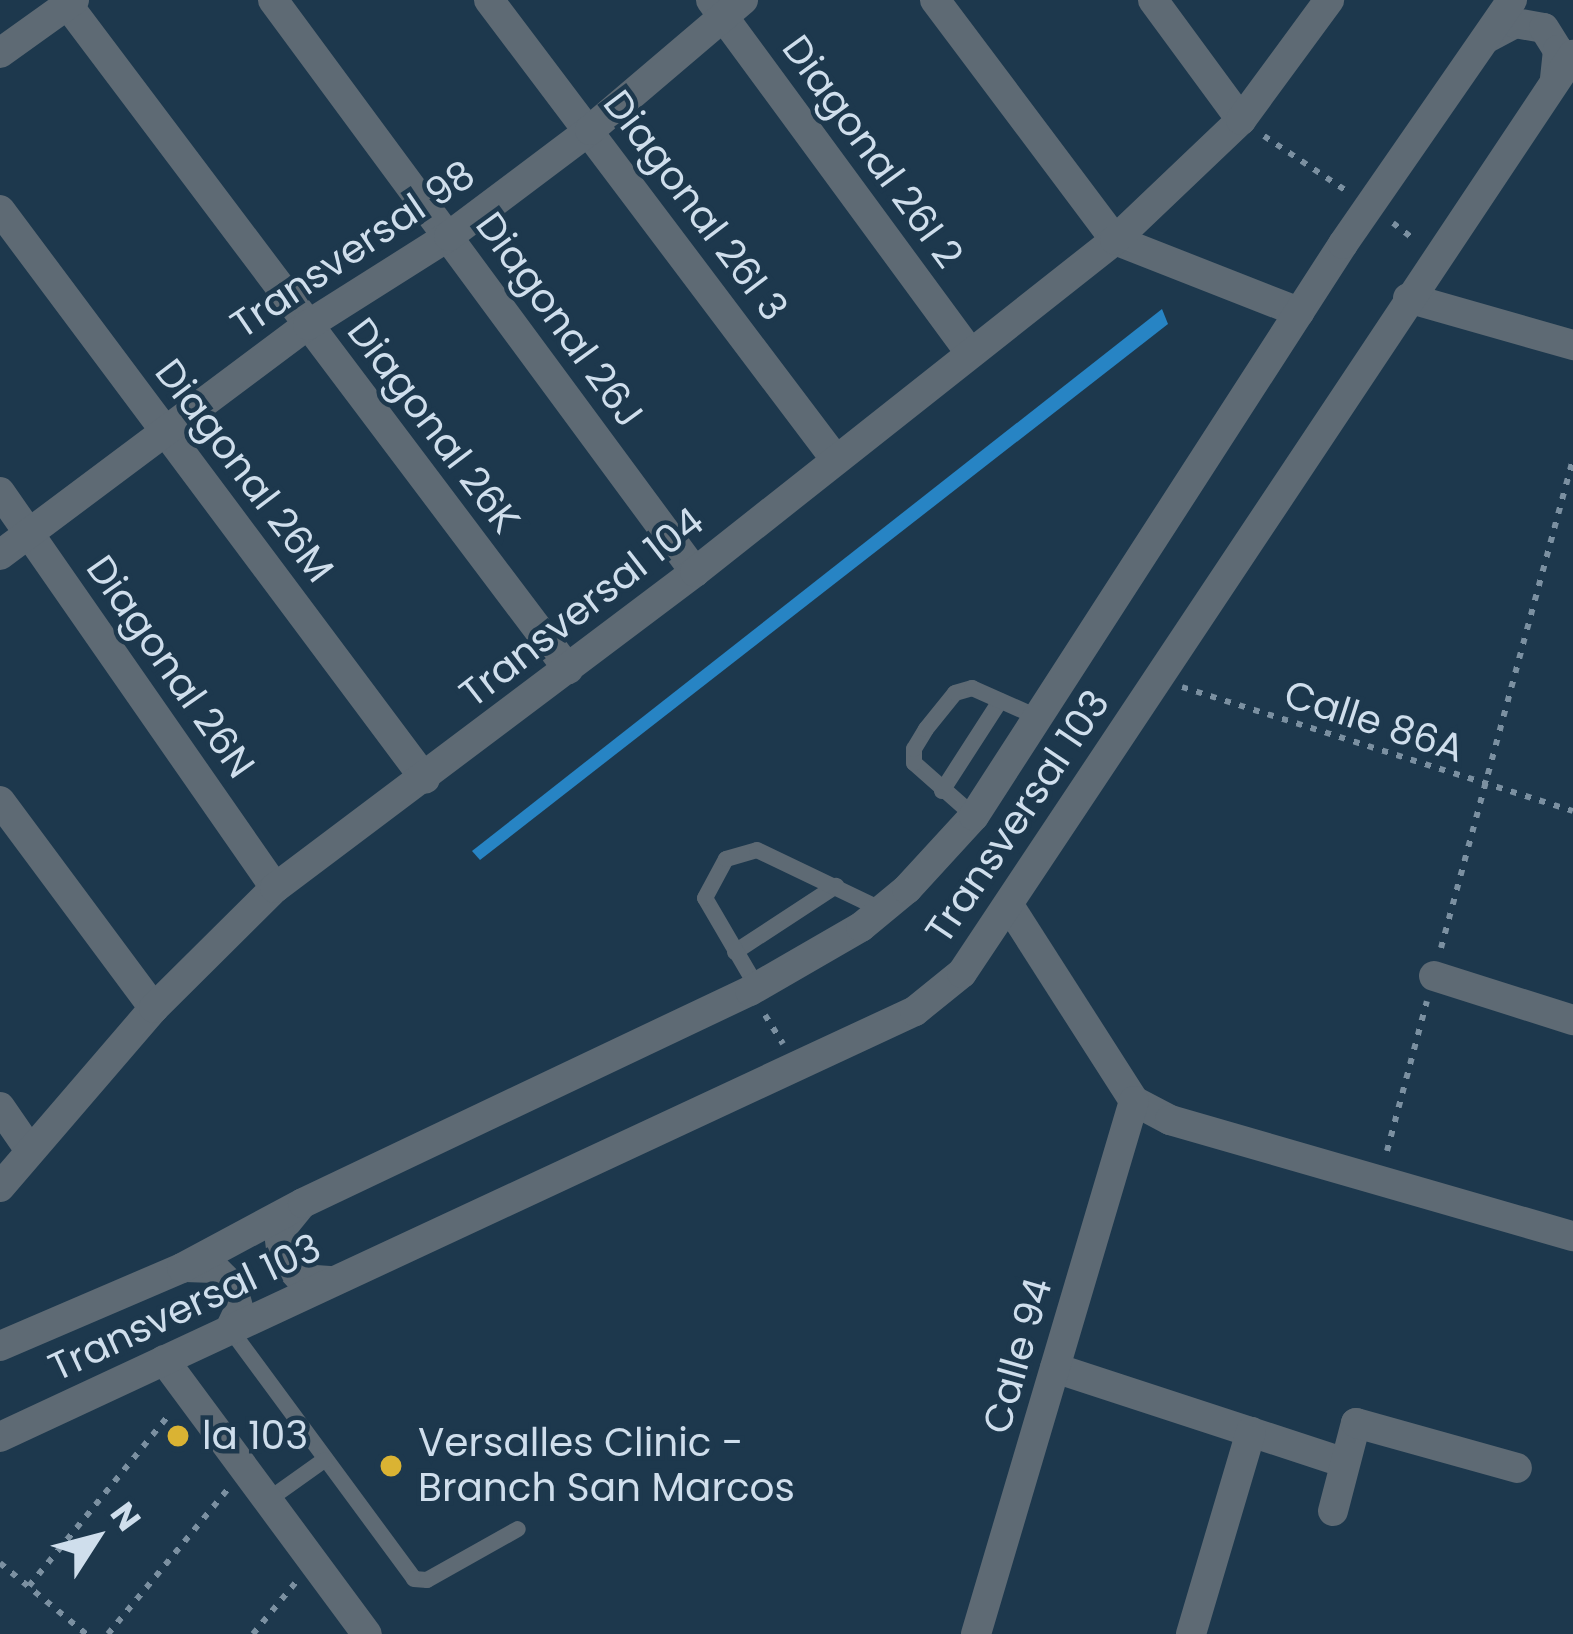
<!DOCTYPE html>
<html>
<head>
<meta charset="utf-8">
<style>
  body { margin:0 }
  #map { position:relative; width:1573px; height:1634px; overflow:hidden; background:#1d384d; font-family:Poppins,sans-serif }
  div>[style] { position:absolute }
  .water>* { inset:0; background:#2784c4 }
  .path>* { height:6px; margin-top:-3px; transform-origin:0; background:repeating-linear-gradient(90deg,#7b90a1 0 6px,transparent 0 15px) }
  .service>* { height:16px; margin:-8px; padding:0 8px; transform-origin:8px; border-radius:8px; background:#5e6a74 }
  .minor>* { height:30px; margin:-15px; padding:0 15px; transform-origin:15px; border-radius:15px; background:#5e6a74 }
  .tertiary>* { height:30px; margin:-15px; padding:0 15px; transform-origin:15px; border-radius:15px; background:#5e6a74 }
  .dots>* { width:33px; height:33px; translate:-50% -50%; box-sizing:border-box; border:6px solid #1d384d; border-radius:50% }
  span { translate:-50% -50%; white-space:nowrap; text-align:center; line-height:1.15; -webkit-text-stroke:9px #1d384d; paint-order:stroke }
  .street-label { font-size:39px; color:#cfdeec }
  .poi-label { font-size:39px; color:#cfdeec }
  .left { translate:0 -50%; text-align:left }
  .north { position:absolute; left:36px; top:1478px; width:120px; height:120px; -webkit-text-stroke:9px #1d384d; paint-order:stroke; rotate:54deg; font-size:33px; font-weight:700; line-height:48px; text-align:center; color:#cfdeec }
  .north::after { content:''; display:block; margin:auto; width:42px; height:54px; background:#cfdeec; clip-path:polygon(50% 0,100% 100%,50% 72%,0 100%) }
</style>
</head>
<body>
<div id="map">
  <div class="water">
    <div style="clip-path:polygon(1162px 309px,1168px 324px,480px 860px,472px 851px)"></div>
  </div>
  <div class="path">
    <div style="left:1264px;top:136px;width:101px;rotate:33.7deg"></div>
    <div style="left:1393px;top:223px;width:29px;rotate:38deg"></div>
    <div style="left:1182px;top:687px;width:410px;rotate:17.6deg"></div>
    <div style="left:1441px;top:948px;width:507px;rotate:-74.89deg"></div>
    <div style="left:765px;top:1015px;width:34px;rotate:58deg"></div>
    <div style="left:1387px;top:1151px;width:155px;rotate:-75.1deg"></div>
    <div style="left:0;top:1563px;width:112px;rotate:39.5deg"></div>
    <div style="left:29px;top:1586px;width:222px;rotate:-50.7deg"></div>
    <div style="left:108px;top:1634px;width:187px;rotate:-50.4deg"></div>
    <div style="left:253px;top:1634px;width:67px;rotate:-50.4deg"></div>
  </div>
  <div class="service">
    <div style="left:942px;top:791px;width:107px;rotate:-57.2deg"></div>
    <div style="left:974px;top:816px;width:80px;rotate:-138.5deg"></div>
    <div style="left:914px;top:763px;width:14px;rotate:-90deg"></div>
    <div style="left:914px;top:749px;width:23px;rotate:-59deg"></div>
    <div style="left:926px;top:729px;width:46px;rotate:-51.1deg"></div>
    <div style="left:955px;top:693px;width:18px;rotate:-16deg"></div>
    <div style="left:972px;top:688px;width:71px;rotate:24deg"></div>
    <div style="left:735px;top:952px;width:121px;rotate:-33.2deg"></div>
    <div style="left:757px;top:987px;width:103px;rotate:-120.3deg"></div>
    <div style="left:705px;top:898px;width:44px;rotate:-61.7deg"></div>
    <div style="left:726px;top:859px;width:32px;rotate:-16deg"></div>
    <div style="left:757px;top:850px;width:139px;rotate:25.6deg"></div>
    <div style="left:230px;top:1329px;width:310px;rotate:53.6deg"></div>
    <div style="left:414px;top:1579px;width:13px;rotate:4deg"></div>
    <div style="left:427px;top:1580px;width:104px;rotate:-29.3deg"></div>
    <div style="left:268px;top:1500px;width:69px;rotate:-35.5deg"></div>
  </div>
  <div class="minor">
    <div style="left:64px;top:0;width:838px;rotate:53.01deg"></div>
    <div style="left:273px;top:0;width:711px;rotate:53.58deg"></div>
    <div style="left:489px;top:0;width:576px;rotate:52.97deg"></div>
    <div style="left:711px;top:0;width:436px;rotate:53.7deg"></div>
    <div style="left:935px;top:0;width:300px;rotate:53.1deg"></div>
    <div style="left:1115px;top:240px;width:198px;rotate:21.4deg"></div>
    <div style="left:1153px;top:0;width:149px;rotate:53.7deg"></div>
    <div style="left:0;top:53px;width:91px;rotate:-35.6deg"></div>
    <div style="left:0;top:210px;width:710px;rotate:53.24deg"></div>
    <div style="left:0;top:492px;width:482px;rotate:55.2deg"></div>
    <div style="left:0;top:555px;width:384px;rotate:-36.8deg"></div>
    <div style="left:308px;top:325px;width:167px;rotate:-32.3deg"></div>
    <div style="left:449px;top:236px;width:176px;rotate:-36.9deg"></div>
    <div style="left:590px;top:130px;width:201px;rotate:-40.4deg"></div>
    <div style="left:0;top:801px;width:258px;rotate:53.4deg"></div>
    <div style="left:1010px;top:907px;width:230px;rotate:57.4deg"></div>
    <div style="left:1134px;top:1101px;width:41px;rotate:27.8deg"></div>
    <div style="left:1170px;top:1120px;width:419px;rotate:16.1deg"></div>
    <div style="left:1434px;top:976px;width:146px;rotate:17.6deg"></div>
    <div style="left:0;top:1107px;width:51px;rotate:55.4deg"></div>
    <div style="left:0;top:1187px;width:236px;rotate:-49.3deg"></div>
    <div style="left:154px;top:1008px;width:170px;rotate:-44.8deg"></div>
    <div style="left:275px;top:888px;width:526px;rotate:-36.96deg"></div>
    <div style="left:695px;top:572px;width:535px;rotate:-38.33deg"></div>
    <div style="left:1115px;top:240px;width:174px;rotate:-43.6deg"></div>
    <div style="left:1241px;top:120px;width:149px;rotate:-53.7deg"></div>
    <div style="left:164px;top:1360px;width:341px;rotate:53.5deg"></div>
    <div style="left:1055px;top:1368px;width:303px;rotate:18.1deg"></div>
    <div style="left:1333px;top:1511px;width:91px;rotate:-75.4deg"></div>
    <div style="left:1356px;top:1423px;width:167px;rotate:15.6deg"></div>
    <div style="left:976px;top:1634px;width:556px;rotate:-73.49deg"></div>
    <div style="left:1191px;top:1634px;width:211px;rotate:-73.5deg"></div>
  </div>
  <div class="tertiary">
    <div style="left:1487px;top:38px;width:32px;rotate:-28deg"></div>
    <div style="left:1515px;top:23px;width:29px;rotate:10deg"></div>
    <div style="left:1544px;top:28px;width:26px;rotate:58deg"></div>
    <div style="left:1558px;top:50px;width:30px;rotate:96deg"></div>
    <div style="left:1408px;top:298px;width:172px;rotate:15.9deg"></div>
    <div style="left:299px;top:1207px;width:32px;rotate:129deg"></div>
    <div style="left:279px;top:1232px;width:26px;rotate:83deg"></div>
    <div style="left:282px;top:1258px;width:28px;rotate:48deg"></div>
    <div style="left:301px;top:1279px;width:32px;rotate:4deg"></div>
    <div style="left:185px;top:1267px;width:29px;rotate:2deg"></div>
    <div style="left:214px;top:1268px;width:25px;rotate:45deg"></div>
    <div style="left:232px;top:1286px;width:25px;rotate:74deg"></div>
    <div style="left:239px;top:1310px;width:21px;rotate:115deg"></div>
    <div style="left:0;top:1346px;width:198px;rotate:-23.2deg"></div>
    <div style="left:182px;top:1268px;width:137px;rotate:-28.2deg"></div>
    <div style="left:303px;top:1203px;width:495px;rotate:-25.4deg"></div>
    <div style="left:750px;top:991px;width:128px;rotate:-30deg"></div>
    <div style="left:861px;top:927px;width:60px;rotate:-39.6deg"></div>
    <div style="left:907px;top:889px;width:99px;rotate:-47.5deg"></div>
    <div style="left:974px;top:816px;width:681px;rotate:-57.17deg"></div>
    <div style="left:1343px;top:244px;width:297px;rotate:-55.3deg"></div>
    <div style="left:0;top:1437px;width:1009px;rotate:-24.97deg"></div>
    <div style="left:915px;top:1011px;width:60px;rotate:-39deg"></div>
    <div style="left:962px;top:973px;width:1103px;rotate:-56.35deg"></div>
  </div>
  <div class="dots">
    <div style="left:178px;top:1436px;background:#dab333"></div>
    <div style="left:391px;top:1466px;background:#dab333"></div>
  </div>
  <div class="street-label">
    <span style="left:872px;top:152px;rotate:54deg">Diagonal 26I 2</span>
    <span style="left:695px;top:206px;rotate:53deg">Diagonal 26I 3</span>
    <span style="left:353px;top:250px;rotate:-34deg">Transversal 98</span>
    <span style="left:559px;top:320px;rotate:54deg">Diagonal 26J</span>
    <span style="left:433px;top:426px;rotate:53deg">Diagonal 26K</span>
    <span style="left:244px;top:471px;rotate:53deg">Diagonal 26M</span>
    <span style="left:582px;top:608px;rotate:-38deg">Transversal 104</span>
    <span style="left:170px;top:667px;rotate:55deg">Diagonal 26N</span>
    <span style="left:1374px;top:722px;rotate:18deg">Calle 86A</span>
    <span style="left:1018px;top:817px;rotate:-56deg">Transversal 103</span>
    <span style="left:185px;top:1308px;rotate:-25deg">Transversal 103</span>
    <span style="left:1018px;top:1356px;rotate:-74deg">Calle 94</span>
  </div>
  <div class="poi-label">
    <span class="left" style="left:202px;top:1436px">la 103</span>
    <span class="left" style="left:418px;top:1466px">Versalles Clinic -<br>Branch San Marcos</span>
  </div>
  <div class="north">N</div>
</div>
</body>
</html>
